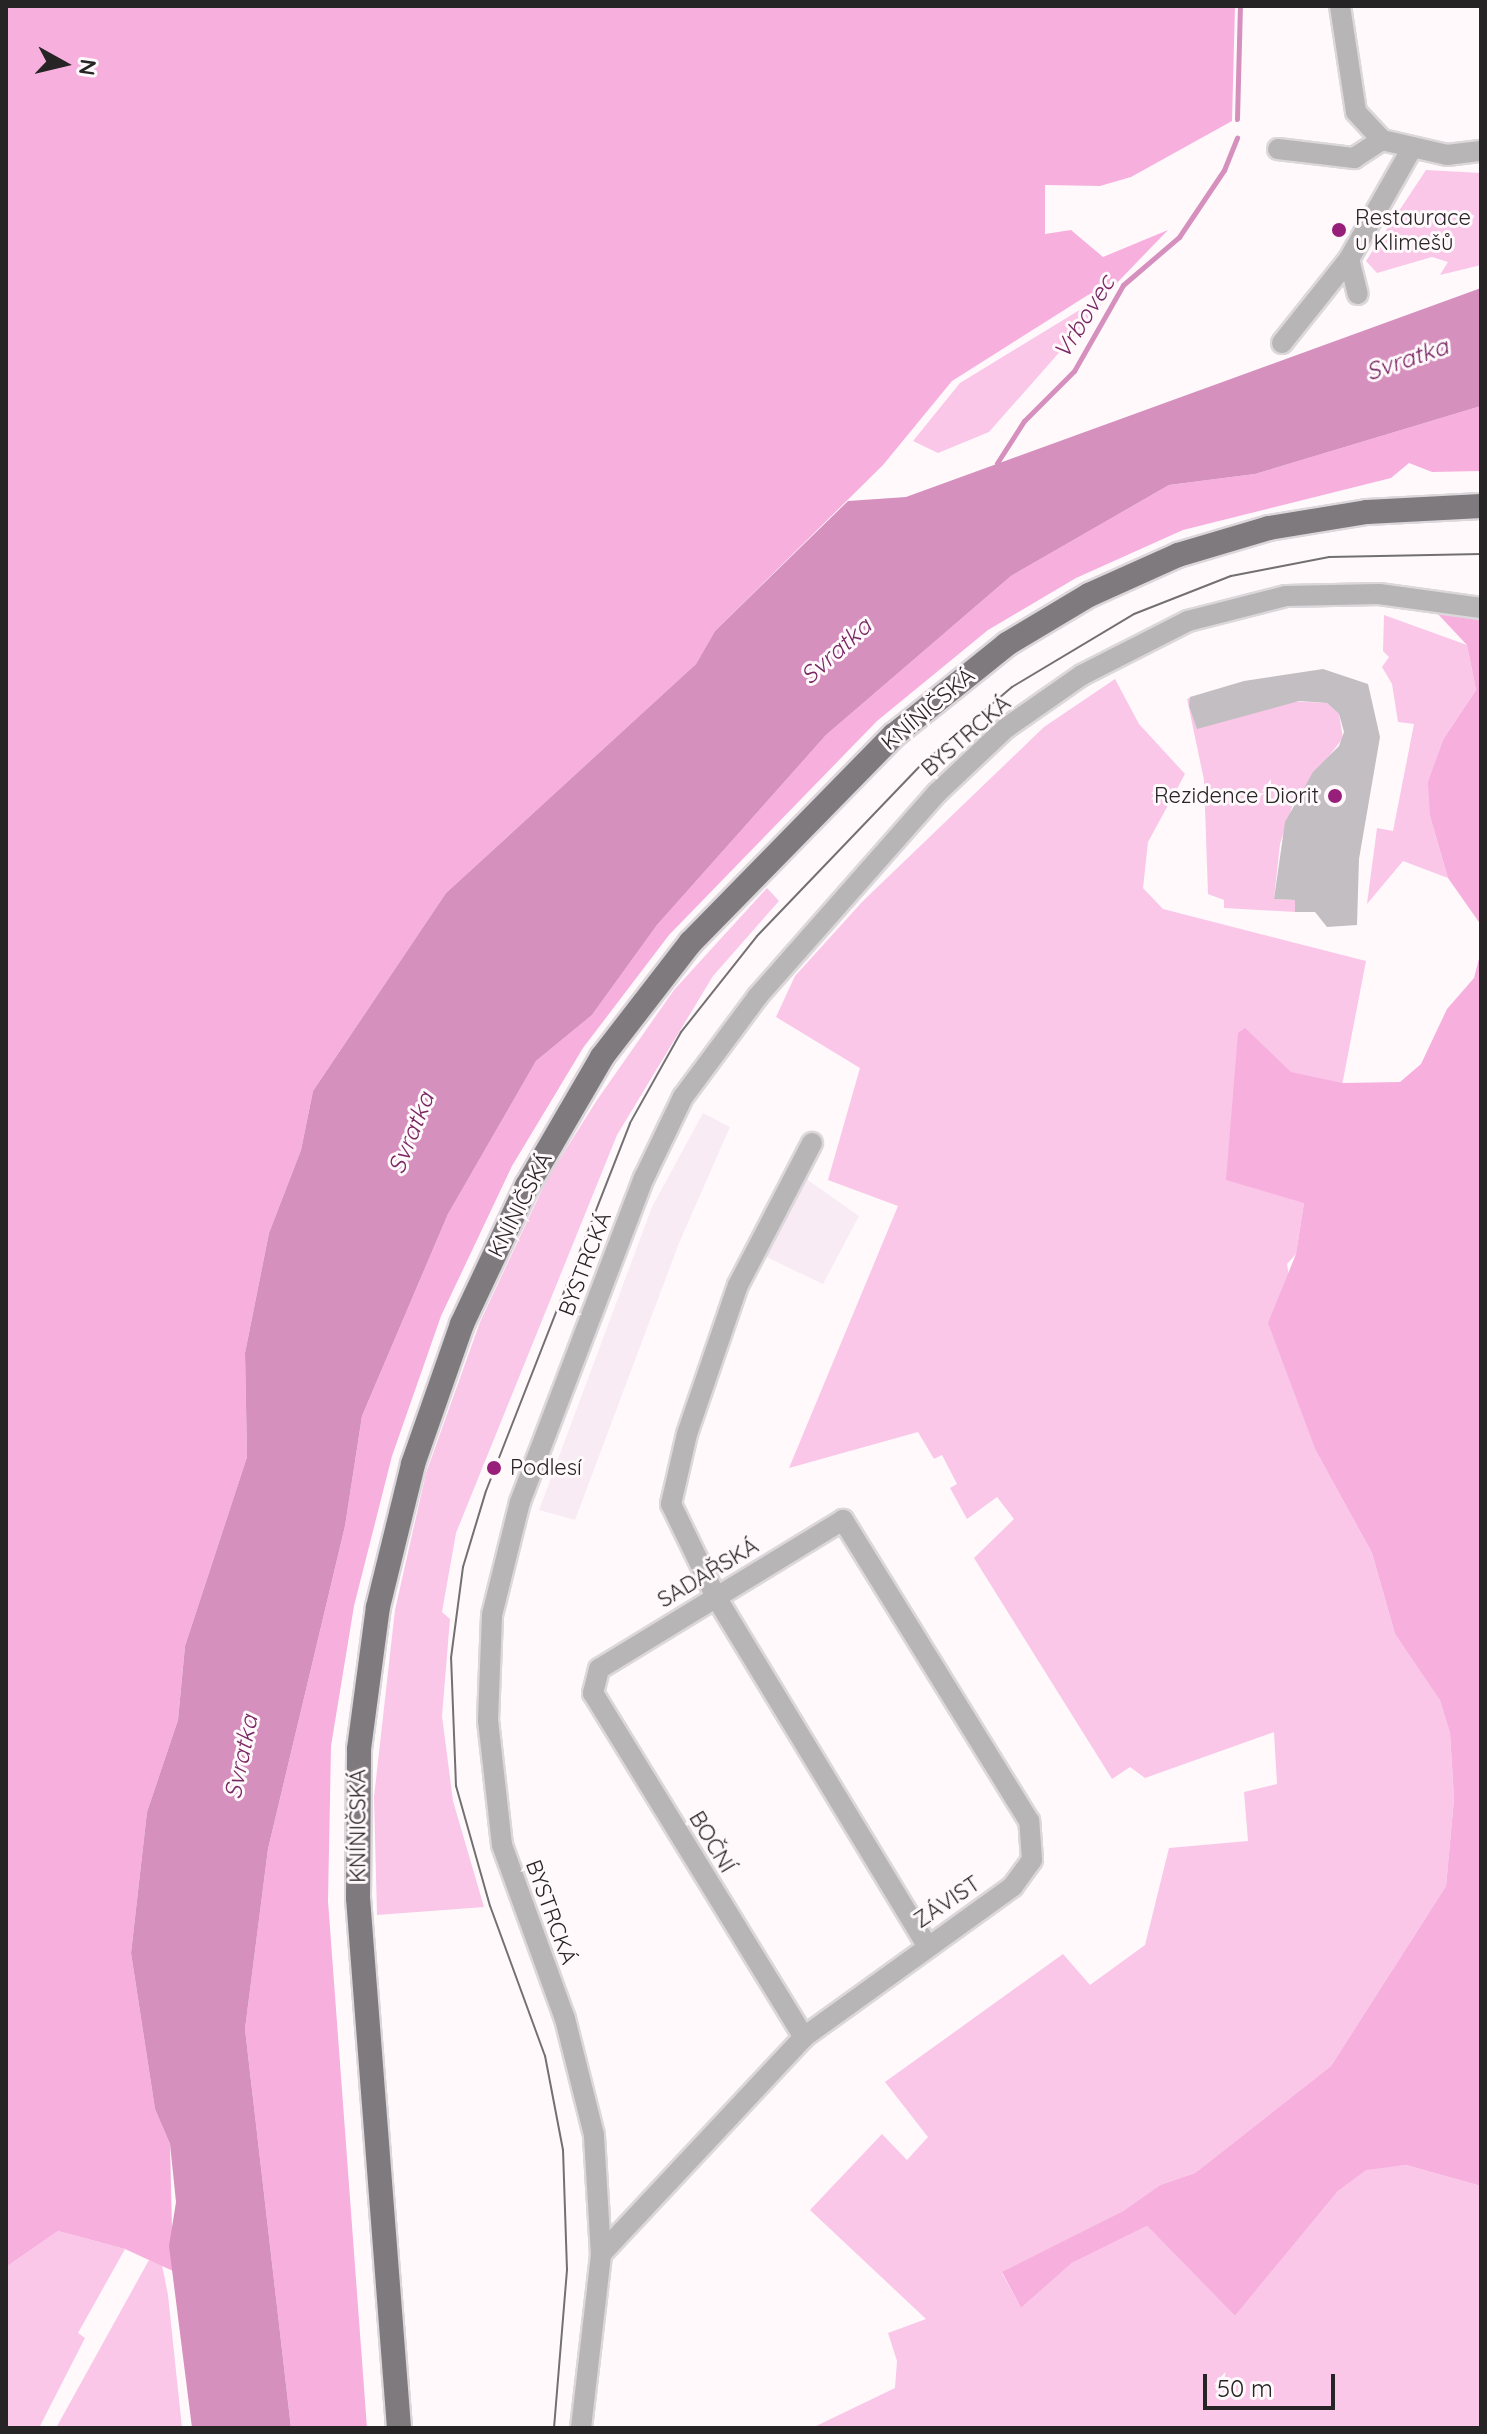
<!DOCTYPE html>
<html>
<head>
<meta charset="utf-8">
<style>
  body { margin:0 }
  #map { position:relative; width:1487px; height:2434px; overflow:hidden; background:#fff9fc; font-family:Quicksand,sans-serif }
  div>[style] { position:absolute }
  .built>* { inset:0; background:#f8ebf3 }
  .green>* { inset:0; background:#fac7e8 }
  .forest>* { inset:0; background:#f7afde }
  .water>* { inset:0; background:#d690be }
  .stream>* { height:5px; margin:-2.5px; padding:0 2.5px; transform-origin:2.5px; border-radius:2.5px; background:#d690be }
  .building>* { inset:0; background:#c3bec1 }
  .roads { filter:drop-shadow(2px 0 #dcd7da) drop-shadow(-2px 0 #dcd7da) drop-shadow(0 2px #dcd7da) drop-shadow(0 -2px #dcd7da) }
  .minor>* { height:20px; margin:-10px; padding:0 10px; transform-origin:10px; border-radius:10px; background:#b7b5b6 }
  .major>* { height:24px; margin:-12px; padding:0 12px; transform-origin:12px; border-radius:12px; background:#7e7a7d }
  .tram>* { height:2px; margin:-1px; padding:0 1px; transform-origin:1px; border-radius:1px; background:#737072 }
  .dots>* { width:22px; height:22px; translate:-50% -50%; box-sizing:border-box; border:4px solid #fff9fc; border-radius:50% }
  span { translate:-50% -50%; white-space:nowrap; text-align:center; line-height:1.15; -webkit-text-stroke:6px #fff9fc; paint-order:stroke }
  .poi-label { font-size:22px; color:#262425 }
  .left { translate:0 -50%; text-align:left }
  .right { translate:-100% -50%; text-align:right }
  .street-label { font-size:22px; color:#262425 }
  .water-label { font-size:24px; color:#792863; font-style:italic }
  .frame { position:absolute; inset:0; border:8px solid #262425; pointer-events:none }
  .north { position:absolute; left:24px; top:24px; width:80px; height:80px; -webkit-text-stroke:6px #fff9fc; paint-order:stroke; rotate:98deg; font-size:22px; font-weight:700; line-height:32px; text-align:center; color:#262425 }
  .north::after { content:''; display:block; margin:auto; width:28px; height:36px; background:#262425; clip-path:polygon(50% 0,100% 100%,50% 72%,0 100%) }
  .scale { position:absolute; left:1203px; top:2374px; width:132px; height:36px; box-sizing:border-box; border:4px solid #262425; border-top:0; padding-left:10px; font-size:24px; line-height:28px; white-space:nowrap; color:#262425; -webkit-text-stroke:6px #fff9fc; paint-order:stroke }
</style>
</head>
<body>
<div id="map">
  <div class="built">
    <div style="clip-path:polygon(703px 1113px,730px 1127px,679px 1243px,575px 1520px,539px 1510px,652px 1207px)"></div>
    <div style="clip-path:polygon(802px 1176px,859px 1216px,823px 1284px,762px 1255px)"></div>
  </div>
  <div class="green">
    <div style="clip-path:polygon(1426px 170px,1481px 173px,1481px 265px,1440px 275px,1448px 262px,1432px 257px,1377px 273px,1366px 261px)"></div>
    <div style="clip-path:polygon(1096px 300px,1101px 305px,989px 432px,938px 453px,913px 441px,960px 383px)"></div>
    <div style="clip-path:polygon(1384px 615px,1467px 645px,1476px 690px,1444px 738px,1430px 816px,1448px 878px,1403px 861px,1367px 904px,1377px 828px,1393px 831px,1414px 724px,1398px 722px,1392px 684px,1382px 667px,1389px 657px,1383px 651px)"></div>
    <div style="clip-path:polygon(1115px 679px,1139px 724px,1185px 774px,1148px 842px,1143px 888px,1163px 909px,1366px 961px,1339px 1101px,1304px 1203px,1296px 1254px,1287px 1264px,1316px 1451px,1372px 1553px,1395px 1634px,1440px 1699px,1450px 1733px,1454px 1799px,1446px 1886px,1331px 2066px,1195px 2173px,1160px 2185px,1123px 2211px,1002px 2273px,1021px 2308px,1072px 2263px,1147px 2226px,1235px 2316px,1338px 2191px,1366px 2169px,1406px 2165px,1481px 2186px,1481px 2428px,812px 2428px,895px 2388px,897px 2361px,888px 2333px,926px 2319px,810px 2210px,882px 2134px,907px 2160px,928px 2137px,885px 2082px,1063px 1954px,1090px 1985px,1145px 1945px,1169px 1848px,1248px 1841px,1244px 1792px,1277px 1784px,1274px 1732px,1145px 1778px,1130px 1767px,1112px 1779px,974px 1558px,1014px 1519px,997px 1497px,967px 1519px,950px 1488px,957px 1484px,942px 1455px,934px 1459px,918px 1432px,789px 1468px,898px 1206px,828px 1180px,860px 1068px,776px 1017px,795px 976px,863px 901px,1044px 727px)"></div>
    <div style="clip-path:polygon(1194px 696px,1327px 703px,1339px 714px,1343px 738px,1294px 801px,1280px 844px,1274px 899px,1295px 900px,1295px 912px,1224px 908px,1224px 900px,1208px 894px,1204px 780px,1187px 699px)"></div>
    <div style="clip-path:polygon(767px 888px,779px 901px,713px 976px,617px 1135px,456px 1533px,442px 1612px,450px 1619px,442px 1716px,453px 1801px,484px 1907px,377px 1915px,374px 1797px,395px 1610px,426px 1473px,480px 1322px,547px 1179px,597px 1100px,674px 990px)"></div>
    <div style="clip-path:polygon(58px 2231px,125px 2249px,78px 2333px,85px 2338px,39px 2428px,6px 2428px,6px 2267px)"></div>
    <div style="clip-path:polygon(149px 2260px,162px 2265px,168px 2295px,182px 2428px,56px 2428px)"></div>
  </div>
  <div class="forest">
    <div style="clip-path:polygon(6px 6px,1235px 6px,1232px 121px,1131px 177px,1100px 186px,1045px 185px,1045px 234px,1071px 230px,1103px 257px,1168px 230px,1111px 289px,1088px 295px,952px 381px,883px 465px,715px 631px,696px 664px,446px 893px,313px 1091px,301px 1150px,269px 1233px,245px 1353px,247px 1457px,185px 1646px,178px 1720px,147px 1812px,131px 1953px,155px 2109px,170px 2144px,173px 2271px,125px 2249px,58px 2231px,6px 2267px)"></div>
    <div style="clip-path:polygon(1481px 406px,1481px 471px,1432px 472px,1409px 463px,1391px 478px,1183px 530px,1076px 578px,988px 630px,877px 721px,669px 935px,583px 1048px,512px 1166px,441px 1316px,392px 1456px,354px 1606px,331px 1746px,328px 1901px,367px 2428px,291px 2428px,245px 2029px,268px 1849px,345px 1526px,362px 1416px,448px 1214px,536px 1061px,592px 1015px,657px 925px,826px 735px,1011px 576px,1169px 485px,1255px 474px)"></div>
    <div style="clip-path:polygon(1436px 612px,1481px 620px,1481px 925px,1448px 878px,1430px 816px,1428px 782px,1444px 738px,1476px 690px,1467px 645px)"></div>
    <div style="clip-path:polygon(1481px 951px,1481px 2186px,1406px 2165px,1366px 2170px,1338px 2191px,1235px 2316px,1147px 2226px,1072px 2263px,1021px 2308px,1002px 2272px,1123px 2211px,1160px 2185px,1195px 2173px,1331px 2066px,1446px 1886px,1454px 1799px,1450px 1733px,1440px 1700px,1395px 1634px,1372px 1553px,1316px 1451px,1268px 1323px,1296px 1254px,1304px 1203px,1226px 1180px,1238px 1033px,1245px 1028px,1291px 1072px,1342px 1083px,1400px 1082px,1421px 1064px,1447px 1009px,1474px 978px)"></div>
  </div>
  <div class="water">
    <div style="clip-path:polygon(1481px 288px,1481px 406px,1255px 474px,1169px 485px,1011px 576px,826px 735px,657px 925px,592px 1015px,536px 1061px,448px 1214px,362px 1416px,345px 1526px,268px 1849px,245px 2029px,291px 2428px,192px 2428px,169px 2246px,176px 2202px,170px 2144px,155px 2109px,131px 1953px,147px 1812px,178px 1720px,185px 1646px,247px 1457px,245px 1353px,269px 1233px,301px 1150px,313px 1091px,446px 893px,696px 664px,715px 631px,848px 501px,906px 497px)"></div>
  </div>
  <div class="stream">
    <div style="left:1237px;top:119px;width:113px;rotate:-88.5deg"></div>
    <div style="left:997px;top:463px;width:50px;rotate:-57.3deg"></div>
    <div style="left:1024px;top:421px;width:71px;rotate:-45deg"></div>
    <div style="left:1074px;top:371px;width:99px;rotate:-60.3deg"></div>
    <div style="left:1123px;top:285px;width:74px;rotate:-40.6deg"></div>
    <div style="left:1179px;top:237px;width:81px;rotate:-56.1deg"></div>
    <div style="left:1224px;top:170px;width:35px;rotate:-68deg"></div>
  </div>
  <div class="building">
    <div style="clip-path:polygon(1323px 669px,1368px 684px,1380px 737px,1359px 859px,1357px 925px,1327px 927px,1315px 912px,1295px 912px,1295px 900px,1274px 899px,1285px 822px,1313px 772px,1339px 746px,1344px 732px,1339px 714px,1327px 703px,1299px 701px,1197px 729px,1189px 706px,1190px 697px,1244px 681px)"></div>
  </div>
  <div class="roads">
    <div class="minor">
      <div style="left:1340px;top:6px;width:107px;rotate:81.4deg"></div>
      <div style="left:1356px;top:112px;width:38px;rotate:47deg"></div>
      <div style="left:1382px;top:140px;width:67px;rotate:13deg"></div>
      <div style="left:1447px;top:155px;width:34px;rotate:-7deg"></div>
      <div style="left:1278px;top:149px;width:77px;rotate:6.8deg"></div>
      <div style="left:1354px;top:158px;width:33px;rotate:-33deg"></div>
      <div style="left:1349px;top:259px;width:36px;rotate:76deg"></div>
      <div style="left:1282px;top:343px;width:107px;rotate:-51.4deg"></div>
      <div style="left:1349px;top:259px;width:125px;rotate:-60.4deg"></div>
      <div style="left:812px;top:1143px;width:160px;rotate:117.5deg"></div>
      <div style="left:738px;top:1285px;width:157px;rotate:108.9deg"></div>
      <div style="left:687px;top:1434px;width:72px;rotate:102.9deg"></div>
      <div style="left:671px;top:1504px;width:103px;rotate:64.2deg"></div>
      <div style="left:716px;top:1597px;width:406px;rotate:58.8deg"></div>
      <div style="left:601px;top:2254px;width:297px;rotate:-46.9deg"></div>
      <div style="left:804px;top:2037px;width:258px;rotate:-35.8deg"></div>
      <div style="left:1013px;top:1886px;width:32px;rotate:-54deg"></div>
      <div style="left:1032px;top:1860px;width:39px;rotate:-94deg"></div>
      <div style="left:1029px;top:1821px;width:354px;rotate:-121.7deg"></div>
      <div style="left:843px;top:1520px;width:286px;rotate:148.6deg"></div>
      <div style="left:599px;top:1669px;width:25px;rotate:104deg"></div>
      <div style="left:593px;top:1693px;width:404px;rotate:58.5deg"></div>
      <div style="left:581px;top:2428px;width:175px;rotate:-83.4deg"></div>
      <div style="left:601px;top:2254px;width:119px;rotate:-93.4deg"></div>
      <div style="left:594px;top:2135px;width:120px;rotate:-104deg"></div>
      <div style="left:565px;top:2019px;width:185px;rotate:-109.9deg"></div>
      <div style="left:502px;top:1845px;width:126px;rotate:-96.4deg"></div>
      <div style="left:488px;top:1720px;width:105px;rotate:-87.8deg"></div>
      <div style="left:492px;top:1615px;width:116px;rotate:-76.1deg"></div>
      <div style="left:520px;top:1502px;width:347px;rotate:-69.1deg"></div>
      <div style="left:644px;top:1178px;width:90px;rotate:-64.3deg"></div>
      <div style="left:683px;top:1097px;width:126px;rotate:-53.4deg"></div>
      <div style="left:758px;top:996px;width:271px;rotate:-48.6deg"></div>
      <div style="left:937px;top:793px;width:95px;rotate:-43.3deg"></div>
      <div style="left:1006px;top:728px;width:93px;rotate:-34.9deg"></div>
      <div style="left:1082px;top:675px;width:119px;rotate:-27deg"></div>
      <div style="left:1188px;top:621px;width:101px;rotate:-14.3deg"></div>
      <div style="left:1286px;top:596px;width:93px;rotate:-1.2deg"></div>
      <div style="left:1379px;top:594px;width:103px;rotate:7.8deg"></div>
    </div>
    <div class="major">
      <div style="left:399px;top:2428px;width:532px;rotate:-94.42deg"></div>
      <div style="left:358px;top:1898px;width:149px;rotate:-89.6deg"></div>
      <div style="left:359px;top:1749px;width:143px;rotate:-82.4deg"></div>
      <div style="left:378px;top:1607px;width:147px;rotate:-76.2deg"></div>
      <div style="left:413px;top:1464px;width:148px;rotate:-70.7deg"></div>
      <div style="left:462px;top:1324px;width:153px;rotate:-64.8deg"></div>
      <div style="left:527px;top:1186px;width:149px;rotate:-59.8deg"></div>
      <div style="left:602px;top:1057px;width:145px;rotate:-52.3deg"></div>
      <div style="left:691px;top:942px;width:290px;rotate:-45.6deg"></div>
      <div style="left:894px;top:735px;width:145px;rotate:-38.8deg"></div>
      <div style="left:1007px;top:644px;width:96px;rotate:-30.9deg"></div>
      <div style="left:1089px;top:595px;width:98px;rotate:-24.2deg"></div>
      <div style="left:1178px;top:555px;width:95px;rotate:-16.5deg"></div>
      <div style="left:1269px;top:528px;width:99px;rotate:-9.3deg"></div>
      <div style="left:1367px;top:512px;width:114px;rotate:-3deg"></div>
    </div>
  </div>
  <div class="tram">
    <div style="left:554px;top:2428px;width:159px;rotate:-85.3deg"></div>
    <div style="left:567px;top:2270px;width:120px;rotate:-91.9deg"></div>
    <div style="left:563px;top:2150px;width:96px;rotate:-100.8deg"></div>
    <div style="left:545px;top:2056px;width:160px;rotate:-110.1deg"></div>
    <div style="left:490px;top:1906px;width:125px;rotate:-105.8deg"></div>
    <div style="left:456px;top:1786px;width:128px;rotate:-92.2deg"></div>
    <div style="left:451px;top:1658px;width:92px;rotate:-82.5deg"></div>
    <div style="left:463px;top:1567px;width:79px;rotate:-73.2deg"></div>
    <div style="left:486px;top:1491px;width:395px;rotate:-68.6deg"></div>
    <div style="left:630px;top:1123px;width:104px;rotate:-60.7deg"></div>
    <div style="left:681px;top:1032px;width:122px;rotate:-51.6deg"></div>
    <div style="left:757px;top:936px;width:240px;rotate:-46.2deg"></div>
    <div style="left:923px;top:763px;width:117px;rotate:-40.5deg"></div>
    <div style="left:1012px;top:687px;width:142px;rotate:-30.9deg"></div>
    <div style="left:1134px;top:614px;width:104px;rotate:-21.4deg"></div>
    <div style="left:1231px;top:576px;width:100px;rotate:-11deg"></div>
    <div style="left:1329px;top:557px;width:152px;rotate:-1.1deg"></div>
  </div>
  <div class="dots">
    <div style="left:1339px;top:230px;background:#971f7a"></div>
    <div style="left:1335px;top:796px;background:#971f7a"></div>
    <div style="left:494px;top:1468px;background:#971f7a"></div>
  </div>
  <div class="poi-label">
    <span class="left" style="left:1355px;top:230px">Restaurace<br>u Klimešů</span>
    <span class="right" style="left:1319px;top:796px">Rezidence Diorit</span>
    <span class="left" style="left:510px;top:1468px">Podlesí</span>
  </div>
  <div class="street-label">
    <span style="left:928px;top:709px;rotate:-40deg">KNÍNIČSKÁ</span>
    <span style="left:966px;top:736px;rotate:-41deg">BYSTRCKÁ</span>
    <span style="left:520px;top:1205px;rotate:-63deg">KNÍNIČSKÁ</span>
    <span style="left:585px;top:1264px;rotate:-69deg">BYSTRCKÁ</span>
    <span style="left:708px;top:1573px;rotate:-31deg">SADAŘSKÁ</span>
    <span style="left:358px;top:1826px;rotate:-90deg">KNÍNIČSKÁ</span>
    <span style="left:712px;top:1842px;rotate:59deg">BOČNÍ</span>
    <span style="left:947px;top:1902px;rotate:-34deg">ZÁVIST</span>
    <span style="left:551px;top:1912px;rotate:70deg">BYSTRCKÁ</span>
  </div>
  <div class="water-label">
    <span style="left:1084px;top:317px;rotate:-58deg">Vrbovec</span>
    <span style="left:1407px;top:359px;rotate:-19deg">Svratka</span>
    <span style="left:836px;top:651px;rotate:-42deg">Svratka</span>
    <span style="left:411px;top:1133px;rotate:-68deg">Svratka</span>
    <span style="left:241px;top:1757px;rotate:-78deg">Svratka</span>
  </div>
  <div class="frame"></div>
  <div class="north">N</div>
  <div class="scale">50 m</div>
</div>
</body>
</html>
